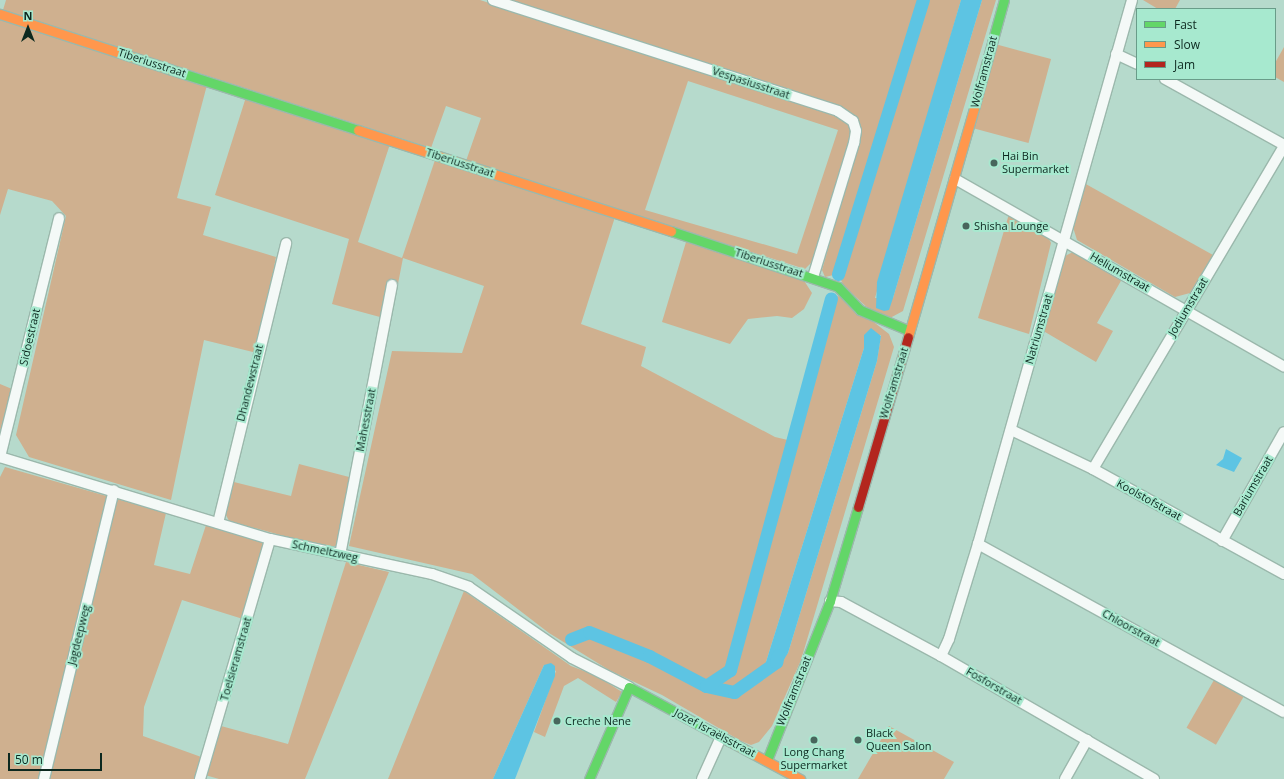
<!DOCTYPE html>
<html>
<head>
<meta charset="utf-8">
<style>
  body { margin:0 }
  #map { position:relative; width:1284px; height:779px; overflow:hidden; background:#b6dacc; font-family:"Open Sans",sans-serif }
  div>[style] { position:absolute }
  .green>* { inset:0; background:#cfb08f; transform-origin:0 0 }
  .water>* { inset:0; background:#5dc4e3 }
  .canal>* { height:13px; margin:-6.5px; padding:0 6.5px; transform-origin:6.5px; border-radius:6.5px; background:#5dc4e3 }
  .roads { filter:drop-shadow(1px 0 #9bb8ac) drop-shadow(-1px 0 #9bb8ac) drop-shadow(0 1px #9bb8ac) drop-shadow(0 -1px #9bb8ac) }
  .street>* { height:10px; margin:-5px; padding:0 5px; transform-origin:5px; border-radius:5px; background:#f4f9f7 }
  .fast>* { height:9px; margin:-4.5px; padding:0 4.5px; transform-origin:4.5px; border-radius:4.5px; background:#63d668 }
  .slow>* { height:9px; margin:-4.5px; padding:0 4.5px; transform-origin:4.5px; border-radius:4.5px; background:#ff974d }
  .jam>* { height:9px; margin:-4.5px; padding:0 4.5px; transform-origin:4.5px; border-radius:4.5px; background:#b3261e }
  .dots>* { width:11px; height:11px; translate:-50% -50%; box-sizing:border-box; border:2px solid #a7e9cf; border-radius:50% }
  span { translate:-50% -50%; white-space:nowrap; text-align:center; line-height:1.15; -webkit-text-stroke:4px #a7e9cf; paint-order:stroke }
  .street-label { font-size:11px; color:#0c281f }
  .poi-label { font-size:11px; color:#0c281f }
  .left { translate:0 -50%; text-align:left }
  .legend { position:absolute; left:1136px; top:8px; width:140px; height:72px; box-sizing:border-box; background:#a7e9cf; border:1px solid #699c89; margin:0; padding:5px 7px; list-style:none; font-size:12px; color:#0c281f }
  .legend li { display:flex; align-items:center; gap:8px; height:20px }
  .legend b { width:20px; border:1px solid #699c89 }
  .north { position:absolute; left:8px; top:8px; width:40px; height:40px; -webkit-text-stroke:3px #a7e9cf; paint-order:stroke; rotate:0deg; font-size:11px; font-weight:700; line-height:16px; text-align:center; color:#0c281f }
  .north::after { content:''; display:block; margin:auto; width:14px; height:18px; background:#0c281f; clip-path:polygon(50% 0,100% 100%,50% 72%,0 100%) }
  .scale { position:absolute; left:8px; top:753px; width:94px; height:18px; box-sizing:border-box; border:2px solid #0c281f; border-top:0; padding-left:5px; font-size:12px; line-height:14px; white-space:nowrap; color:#0c281f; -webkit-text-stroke:3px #a7e9cf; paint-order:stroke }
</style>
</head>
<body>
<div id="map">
  <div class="green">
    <div style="clip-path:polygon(evenodd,6px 0,480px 0,840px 117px,851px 128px,851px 137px,813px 261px,805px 269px,466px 161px,481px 118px,446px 106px,431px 148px,3px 10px,6px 0,688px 81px,838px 130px,797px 254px,645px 210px,688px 81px)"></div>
    <div style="clip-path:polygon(508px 0,961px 0,875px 298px,893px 298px,982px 0,996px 0,903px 311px,890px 318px,871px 311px,844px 286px,838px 274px,825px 277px,822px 270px,860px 138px,858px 122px,852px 114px)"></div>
    <div style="clip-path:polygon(1143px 0,1180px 0,1175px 9px,1158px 9px)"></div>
    <div style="clip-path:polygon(0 19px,207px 85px,177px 198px,211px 207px,203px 235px,276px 257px,257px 353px,204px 340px,171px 500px,29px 457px,16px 435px,66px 216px,52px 201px,8px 189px,0 215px)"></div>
    <div style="left:995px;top:44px;width:58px;height:87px;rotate:15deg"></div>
    <div style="clip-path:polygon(1284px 47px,1284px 82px,1275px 77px,1275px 63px)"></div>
    <div style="clip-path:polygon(evenodd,246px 97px,390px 144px,358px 242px,402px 258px,435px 160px,615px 217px,581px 324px,646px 347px,641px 366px,775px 437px,792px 441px,832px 294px,843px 298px,889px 334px,894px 347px,801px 660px,772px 726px,759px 742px,751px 745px,741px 741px,662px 695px,609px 670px,549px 633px,472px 574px,349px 546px,392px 351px,462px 353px,484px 286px,403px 258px,391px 320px,332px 304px,349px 239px,215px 195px,246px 97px,864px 335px,881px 335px,877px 361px,788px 653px,770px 670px,766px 662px,864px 348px,864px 335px)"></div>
    <div style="clip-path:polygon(1084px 183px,1213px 255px,1190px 293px,1175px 297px,1077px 240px,1072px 224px)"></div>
    <div style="clip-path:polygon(1009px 214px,1048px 237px,1051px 243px,1029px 334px,978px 318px)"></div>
    <div style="clip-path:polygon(686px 242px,803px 279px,812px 293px,804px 309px,792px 318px,777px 316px,748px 319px,730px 344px,662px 322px)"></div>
    <div style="clip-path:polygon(1073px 252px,1122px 279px,1097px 323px,1113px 331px,1096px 362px,1040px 329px,1063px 257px)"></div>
    <div style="clip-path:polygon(0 384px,12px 389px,0 431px)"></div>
    <div style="clip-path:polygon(299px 464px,353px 478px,336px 546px,324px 547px,229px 521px,225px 513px,234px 482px,291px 496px)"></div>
    <div style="clip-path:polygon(5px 467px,166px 513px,154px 565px,190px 574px,206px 525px,262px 542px,264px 547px,243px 619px,182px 600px,144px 707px,143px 736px,204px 758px,197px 779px,0 779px,0 477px)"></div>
    <div style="clip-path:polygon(346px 562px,389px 572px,305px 779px,219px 779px,205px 775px,221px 726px,288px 744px)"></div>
    <div style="clip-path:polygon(464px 591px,571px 666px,597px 676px,622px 692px,616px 702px,578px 678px,564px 686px,545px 737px,534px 732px,556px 671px,544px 665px,493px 779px,388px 779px)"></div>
    <div style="left:1214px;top:680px;width:34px;height:55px;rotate:30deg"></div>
    <div style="clip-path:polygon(889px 726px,954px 762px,944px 779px,858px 779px)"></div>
  </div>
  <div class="water">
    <div style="clip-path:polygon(961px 0,982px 0,893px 298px,889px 310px,884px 311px,876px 308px,877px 282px)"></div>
    <div style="clip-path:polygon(871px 328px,881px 336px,877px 361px,788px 653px,781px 664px,770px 670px,766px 662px,864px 348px,864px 335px)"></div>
    <div style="clip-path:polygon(1226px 449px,1242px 458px,1234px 472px,1216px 465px,1223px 459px)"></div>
    <div style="clip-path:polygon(551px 663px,555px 666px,555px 676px,515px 779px,493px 779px,544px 665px)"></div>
  </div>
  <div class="canal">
    <div style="left:838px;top:274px;width:287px;rotate:-72.8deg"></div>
    <div style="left:571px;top:639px;width:19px;rotate:-21deg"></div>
    <div style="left:589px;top:632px;width:65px;rotate:21.8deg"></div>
    <div style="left:649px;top:656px;width:64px;rotate:27.8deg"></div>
    <div style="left:706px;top:686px;width:29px;rotate:12deg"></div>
    <div style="left:734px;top:692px;width:52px;rotate:-35.5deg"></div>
    <div style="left:776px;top:662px;width:7px;rotate:-74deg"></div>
    <div style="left:706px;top:686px;width:29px;rotate:-34deg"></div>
    <div style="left:730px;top:670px;width:385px;rotate:-74.8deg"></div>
  </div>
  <div class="roads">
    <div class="street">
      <div style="left:493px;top:0;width:362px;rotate:17.8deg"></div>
      <div style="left:838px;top:111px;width:18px;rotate:34deg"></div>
      <div style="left:853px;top:121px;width:10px;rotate:73deg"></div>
      <div style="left:856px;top:131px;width:12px;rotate:99deg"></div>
      <div style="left:854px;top:143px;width:140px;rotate:107deg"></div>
      <div style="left:1116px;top:54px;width:23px;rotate:25deg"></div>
      <div style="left:1165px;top:79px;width:136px;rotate:29deg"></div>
      <div style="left:955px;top:179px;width:379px;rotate:29.7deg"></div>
      <div style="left:1011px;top:430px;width:91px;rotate:25.4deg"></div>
      <div style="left:1093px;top:469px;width:218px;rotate:28.8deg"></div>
      <div style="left:0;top:457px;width:282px;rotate:16.9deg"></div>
      <div style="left:270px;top:539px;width:166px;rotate:12.2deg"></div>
      <div style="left:432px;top:574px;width:39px;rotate:19deg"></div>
      <div style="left:469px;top:587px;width:125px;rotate:34.6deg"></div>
      <div style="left:572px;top:658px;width:64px;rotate:27deg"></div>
      <div style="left:0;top:457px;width:246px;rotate:-76.1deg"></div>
      <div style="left:1093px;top:469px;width:375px;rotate:-59.4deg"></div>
      <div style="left:218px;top:523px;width:288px;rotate:-76.3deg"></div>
      <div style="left:1222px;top:541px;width:125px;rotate:-60.4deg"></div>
      <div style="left:978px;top:544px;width:349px;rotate:28.8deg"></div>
      <div style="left:340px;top:555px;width:275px;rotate:-79.1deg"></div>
      <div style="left:830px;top:601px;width:11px;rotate:5deg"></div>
      <div style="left:841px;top:602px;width:114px;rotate:28.4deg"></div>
      <div style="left:941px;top:656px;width:246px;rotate:30deg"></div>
      <div style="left:941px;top:656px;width:19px;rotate:-65deg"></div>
      <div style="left:949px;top:639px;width:99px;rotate:-73deg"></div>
      <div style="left:978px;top:544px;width:565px;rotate:-74.19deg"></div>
      <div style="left:44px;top:779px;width:297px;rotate:-76.4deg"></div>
      <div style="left:200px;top:779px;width:250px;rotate:-73.7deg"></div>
      <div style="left:702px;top:779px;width:46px;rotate:-65.7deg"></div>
      <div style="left:1065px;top:779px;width:45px;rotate:-60.6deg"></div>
    </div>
    <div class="fast">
      <div style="left:169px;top:69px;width:199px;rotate:17.9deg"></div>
      <div style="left:974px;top:108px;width:112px;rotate:-74.5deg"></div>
      <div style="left:671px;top:231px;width:176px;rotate:18.5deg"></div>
      <div style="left:838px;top:287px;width:32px;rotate:46deg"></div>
      <div style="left:860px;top:310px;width:54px;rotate:22.8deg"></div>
      <div style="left:767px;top:760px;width:171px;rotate:-68.4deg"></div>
      <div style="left:830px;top:601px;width:98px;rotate:-73.4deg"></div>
      <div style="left:589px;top:779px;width:100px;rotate:-66.5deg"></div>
      <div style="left:629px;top:687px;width:114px;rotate:28.4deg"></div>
    </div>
    <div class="slow">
      <div style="left:0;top:14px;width:178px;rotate:18deg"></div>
      <div style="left:358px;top:130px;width:329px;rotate:17.9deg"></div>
      <div style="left:908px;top:337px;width:238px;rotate:-73.9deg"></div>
      <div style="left:729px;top:741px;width:81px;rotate:28.2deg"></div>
    </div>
    <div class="jam">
      <div style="left:858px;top:507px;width:177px;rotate:-73.6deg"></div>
    </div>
  </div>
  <div class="dots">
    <div style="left:994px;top:163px;background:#48665c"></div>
    <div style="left:966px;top:226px;background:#48665c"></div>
    <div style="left:557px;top:721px;background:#48665c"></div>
    <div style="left:814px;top:740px;background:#48665c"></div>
    <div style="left:858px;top:740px;background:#48665c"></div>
  </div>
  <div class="street-label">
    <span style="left:152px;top:63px;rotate:18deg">Tiberiusstraat</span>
    <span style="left:984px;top:72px;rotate:-75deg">Wolframstraat</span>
    <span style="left:751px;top:83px;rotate:18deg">Vespasiusstraat</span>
    <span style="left:460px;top:163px;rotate:18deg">Tiberiusstraat</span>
    <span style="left:769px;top:263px;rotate:18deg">Tiberiusstraat</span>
    <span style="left:1120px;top:272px;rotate:30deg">Heliumstraat</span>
    <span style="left:1188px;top:307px;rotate:-59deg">Jodiumstraat</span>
    <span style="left:1039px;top:329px;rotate:-74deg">Natriumstraat</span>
    <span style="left:30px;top:337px;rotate:-77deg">Sidoestraat</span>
    <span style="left:250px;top:383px;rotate:-76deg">Dhandewstraat</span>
    <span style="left:894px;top:383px;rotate:-73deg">Wolframstraat</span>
    <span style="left:366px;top:420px;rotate:-79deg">Mahesstraat</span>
    <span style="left:1253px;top:486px;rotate:-60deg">Bariumstraat</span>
    <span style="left:1149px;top:500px;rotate:29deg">Koolstofstraat</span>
    <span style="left:325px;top:551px;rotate:12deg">Schmeltzweg</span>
    <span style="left:1131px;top:628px;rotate:29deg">Chloorstraat</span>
    <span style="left:79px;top:635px;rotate:-76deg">Jagdeepweg</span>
    <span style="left:236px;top:659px;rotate:-74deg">Toelsieramstraat</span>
    <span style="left:994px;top:686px;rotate:30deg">Fosforstraat</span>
    <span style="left:794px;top:691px;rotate:-68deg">Wolframstraat</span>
    <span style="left:715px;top:733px;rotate:28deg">Jozef Israëlsstraat</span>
  </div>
  <div class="poi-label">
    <span class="left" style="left:1002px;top:163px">Hai Bin<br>Supermarket</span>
    <span class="left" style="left:974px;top:226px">Shisha Lounge</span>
    <span class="left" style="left:565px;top:721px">Creche Nene</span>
    <span class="left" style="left:866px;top:740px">Black<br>Queen Salon</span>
    <span style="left:814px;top:759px">Long Chang<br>Supermarket</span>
  </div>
  <ul class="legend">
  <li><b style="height:5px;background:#63d668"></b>Fast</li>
  <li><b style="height:5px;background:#ff974d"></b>Slow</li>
  <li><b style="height:5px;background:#b3261e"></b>Jam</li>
  </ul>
  <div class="north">N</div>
  <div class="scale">50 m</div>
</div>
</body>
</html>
